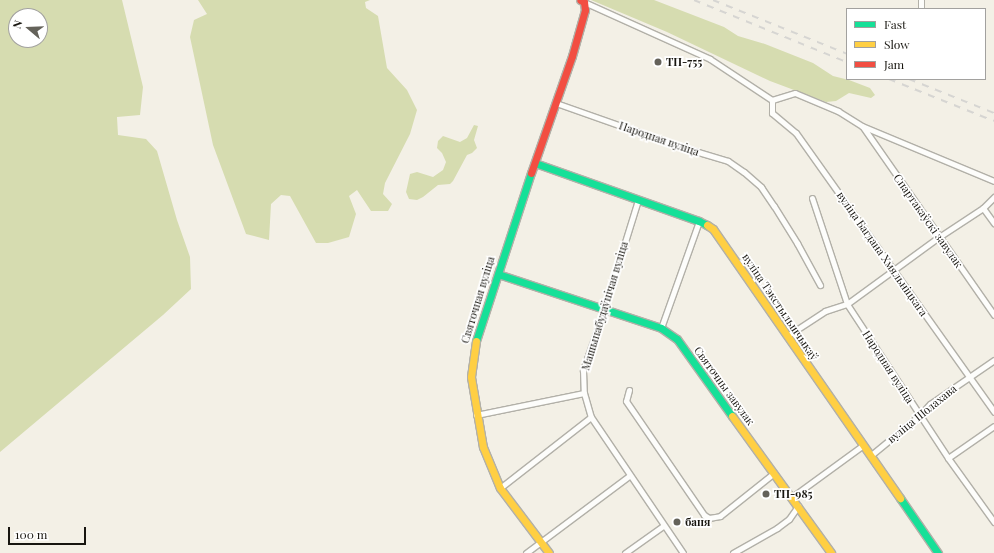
<!DOCTYPE html>
<html>
<head>
<meta charset="utf-8">
<style>
  body { margin:0 }
  #map { position:relative; width:994px; height:553px; overflow:hidden; background:#f3f0e6; font-family:"Playfair Display",serif }
  div>[style] { position:absolute }
  .green>* { inset:0; background:#d6dcb0 }
  .roads { filter:drop-shadow(1px 0 #b2b0a8) drop-shadow(-1px 0 #b2b0a8) drop-shadow(0 1px #b2b0a8) drop-shadow(0 -1px #b2b0a8) }
  .street>* { height:5px; margin:-2.5px; padding:0 2.5px; transform-origin:2.5px; border-radius:2.5px; background:#fdfdfb }
  .fast>* { height:7px; margin:-3.5px; padding:0 3.5px; transform-origin:3.5px; border-radius:3.5px; background:#16e098 }
  .slow>* { height:7px; margin:-3.5px; padding:0 3.5px; transform-origin:3.5px; border-radius:3.5px; background:#ffcf43 }
  .jam>* { height:7px; margin:-3.5px; padding:0 3.5px; transform-origin:3.5px; border-radius:3.5px; background:#f24e42 }
  .rail>* { height:1.5px; margin-top:-0.75px; transform-origin:0; background:repeating-linear-gradient(90deg,#d6d5d2 0 7px,transparent 0 14px) }
  .dots>* { width:11px; height:11px; translate:-50% -50%; box-sizing:border-box; border:2px solid #fff; border-radius:50% }
  span { translate:-50% -50%; white-space:nowrap; text-align:center; line-height:1.15; -webkit-text-stroke:3.5px #fff; paint-order:stroke }
  .poi-label { font-size:11px; color:#17150f; font-weight:700 }
  .left { translate:0 -50%; text-align:left }
  .street-label { font-size:11px; color:#17150f }
  .legend { position:absolute; left:846px; top:8px; width:140px; height:72px; box-sizing:border-box; background:#fff; border:1px solid #a2a19f; margin:0; padding:5px 7px; list-style:none; font-size:12px; color:#17150f }
  .legend li { display:flex; align-items:center; gap:8px; height:20px }
  .legend b { width:20px; border:1px solid #a2a19f }
  .north { position:absolute; left:8px; top:8px; width:40px; height:40px; box-sizing:border-box; background:#fff; border:1px solid #a2a19f; border-radius:50%; rotate:289deg; font-size:11px; font-weight:700; line-height:16px; text-align:center; color:#17150f }
  .north::after { content:''; display:block; margin:auto; width:14px; height:18px; background:#64625a; clip-path:polygon(50% 0,100% 100%,50% 72%,0 100%) }
  .scale { position:absolute; left:8px; top:527px; width:78px; height:18px; box-sizing:border-box; border:2px solid #17150f; border-top:0; padding-left:5px; font-size:12px; line-height:14px; white-space:nowrap; color:#17150f; -webkit-text-stroke:3px #fff; paint-order:stroke }
</style>
</head>
<body>
<div id="map">
  <div class="green">
    <div style="clip-path:polygon(evenodd,0 0,122px 0,143px 87px,140px 115px,117px 117px,118px 135px,146px 139px,157px 151px,177px 220px,190px 257px,191px 289px,163px 315px,0 452px,0 0,16px 16px,40px 16px,40px 40px,16px 40px,16px 16px)"></div>
    <div style="clip-path:polygon(198px 0,370px 0,365px 2px,366px 8px,378px 16px,387px 68px,407px 90px,417px 110px,410px 134px,385px 183px,383px 194px,392px 204px,388px 211px,371px 211px,357px 190px,349px 196px,356px 214px,349px 237px,328px 243px,316px 243px,290px 196px,281px 195px,271px 204px,269px 240px,246px 234px,213px 145px,190px 37px,194px 20px,207px 14px)"></div>
    <div style="clip-path:polygon(591px 0,654px 0,724px 27px,738px 36px,765px 44px,813px 63px,833px 76px,849px 80px,870px 88px,875px 95px,871px 98px,849px 93px,836px 101px,826px 102px,770px 81px,667px 32px)"></div>
    <div style="clip-path:polygon(474px 125px,478px 126px,474px 140px,477px 148px,472px 153px,467px 155px,453px 181px,450px 184px,438px 185px,423px 197px,417px 200px,409px 199px,406px 192px,410px 174px,417px 172px,433px 177px,443px 170px,446px 162px,442px 153px,437px 148px,438px 141px,443px 136px,460px 142px,467px 138px)"></div>
  </div>
  <div class="roads">
    <div class="street">
      <div style="left:584px;top:2px;width:138px;rotate:24.3deg"></div>
      <div style="left:710px;top:59px;width:74px;rotate:33.5deg"></div>
      <div style="left:772px;top:100px;width:24px;rotate:-17deg"></div>
      <div style="left:795px;top:93px;width:47px;rotate:22.7deg"></div>
      <div style="left:838px;top:111px;width:28px;rotate:32deg"></div>
      <div style="left:862px;top:126px;width:143px;rotate:22.6deg"></div>
      <div style="left:921px;top:9px;width:9px;rotate:-90deg"></div>
      <div style="left:772px;top:100px;width:13px;rotate:90deg"></div>
      <div style="left:772px;top:113px;width:31px;rotate:40deg"></div>
      <div style="left:796px;top:133px;width:342px;rotate:54.6deg"></div>
      <div style="left:556px;top:103px;width:129px;rotate:19.4deg"></div>
      <div style="left:678px;top:146px;width:52px;rotate:16.7deg"></div>
      <div style="left:728px;top:161px;width:19px;rotate:35deg"></div>
      <div style="left:744px;top:172px;width:23px;rotate:41deg"></div>
      <div style="left:761px;top:187px;width:23px;rotate:56deg"></div>
      <div style="left:774px;top:206px;width:44px;rotate:58.1deg"></div>
      <div style="left:797px;top:243px;width:48px;rotate:61.3deg"></div>
      <div style="left:863px;top:127px;width:229px;rotate:55.1deg"></div>
      <div style="left:812px;top:198px;width:112px;rotate:71.7deg"></div>
      <div style="left:847px;top:304px;width:184px;rotate:56.7deg"></div>
      <div style="left:948px;top:458px;width:79px;rotate:54.3deg"></div>
      <div style="left:638px;top:200px;width:115px;rotate:107.2deg"></div>
      <div style="left:604px;top:310px;width:64px;rotate:109.3deg"></div>
      <div style="left:583px;top:370px;width:23px;rotate:88deg"></div>
      <div style="left:584px;top:393px;width:25px;rotate:74deg"></div>
      <div style="left:591px;top:417px;width:164px;rotate:55.9deg"></div>
      <div style="left:983px;top:208px;width:19px;rotate:54deg"></div>
      <div style="left:661px;top:328px;width:114px;rotate:-70.4deg"></div>
      <div style="left:787px;top:336px;width:45px;rotate:-33.3deg"></div>
      <div style="left:825px;top:311px;width:23px;rotate:-18deg"></div>
      <div style="left:847px;top:304px;width:114px;rotate:-36.1deg"></div>
      <div style="left:939px;top:237px;width:53px;rotate:-33.4deg"></div>
      <div style="left:983px;top:208px;width:16px;rotate:-45deg"></div>
      <div style="left:629px;top:390px;width:11px;rotate:105deg"></div>
      <div style="left:626px;top:401px;width:138px;rotate:55.6deg"></div>
      <div style="left:704px;top:515px;width:6px;rotate:31deg"></div>
      <div style="left:709px;top:518px;width:11px;rotate:-10deg"></div>
      <div style="left:720px;top:516px;width:69px;rotate:-38.5deg"></div>
      <div style="left:476px;top:415px;width:110px;rotate:-11.5deg"></div>
      <div style="left:870px;top:456px;width:65px;rotate:-39.4deg"></div>
      <div style="left:920px;top:415px;width:15px;rotate:-48deg"></div>
      <div style="left:930px;top:404px;width:78px;rotate:-34.5deg"></div>
      <div style="left:948px;top:458px;width:56px;rotate:-34.8deg"></div>
      <div style="left:500px;top:488px;width:115px;rotate:-38deg"></div>
      <div style="left:792px;top:497px;width:87px;rotate:-36.1deg"></div>
      <div style="left:526px;top:553px;width:129px;rotate:-36.8deg"></div>
      <div style="left:625px;top:553px;width:47px;rotate:-35.4deg"></div>
      <div style="left:733px;top:553px;width:51px;rotate:-29.6deg"></div>
      <div style="left:777px;top:528px;width:15px;rotate:-37deg"></div>
      <div style="left:789px;top:519px;width:16px;rotate:-55deg"></div>
    </div>
    <div class="fast">
      <div style="left:535px;top:163px;width:174px;rotate:19.5deg"></div>
      <div style="left:699px;top:221px;width:9px;rotate:27deg"></div>
      <div style="left:498px;top:274px;width:172px;rotate:18.3deg"></div>
      <div style="left:661px;top:328px;width:19px;rotate:35deg"></div>
      <div style="left:677px;top:339px;width:95px;rotate:54.5deg"></div>
      <div style="left:476px;top:341px;width:177px;rotate:-71.9deg"></div>
      <div style="left:900px;top:498px;width:67px;rotate:55.4deg"></div>
    </div>
    <div class="slow">
      <div style="left:707px;top:225px;width:7px;rotate:34deg"></div>
      <div style="left:713px;top:229px;width:328px;rotate:55.2deg"></div>
      <div style="left:476px;top:341px;width:36px;rotate:98deg"></div>
      <div style="left:471px;top:377px;width:71px;rotate:80.3deg"></div>
      <div style="left:483px;top:447px;width:44px;rotate:67.5deg"></div>
      <div style="left:500px;top:488px;width:81px;rotate:53deg"></div>
      <div style="left:732px;top:416px;width:169px;rotate:54.1deg"></div>
    </div>
    <div class="jam">
      <div style="left:531px;top:173px;width:124px;rotate:-70.7deg"></div>
      <div style="left:572px;top:56px;width:48px;rotate:-74.2deg"></div>
      <div style="left:585px;top:10px;width:8px;rotate:-97deg"></div>
      <div style="left:584px;top:2px;width:4px;rotate:-153deg"></div>
    </div>
  </div>
  <div class="rail">
    <div style="left:694px;top:0;width:165px;rotate:22.1deg"></div>
    <div style="left:713px;top:0;width:144px;rotate:21.9deg"></div>
    <div style="left:889px;top:79px;width:113px;rotate:21.8deg"></div>
    <div style="left:909px;top:79px;width:92px;rotate:21.8deg"></div>
  </div>
  <div class="dots">
    <div style="left:658px;top:62px;background:#64625a"></div>
    <div style="left:766px;top:494px;background:#64625a"></div>
    <div style="left:677px;top:522px;background:#64625a"></div>
  </div>
  <div class="poi-label">
    <span class="left" style="left:666px;top:62px">ТП-755</span>
    <span class="left" style="left:774px;top:494px">ТП-985</span>
    <span class="left" style="left:685px;top:522px">баня</span>
  </div>
  <div class="street-label">
    <span style="left:659px;top:139px;rotate:19deg">Народная вуліца</span>
    <span style="left:928px;top:221px;rotate:55deg">Спартакаўскі завулак</span>
    <span style="left:882px;top:254px;rotate:55deg">вуліца Багдана Хмяльніцкага</span>
    <span style="left:478px;top:300px;rotate:-73deg">Святочная вуліца</span>
    <span style="left:605px;top:306px;rotate:-73deg">Машынабудаўнічая вуліца</span>
    <span style="left:780px;top:307px;rotate:56deg">вуліца Тэкстыльшчыкаў</span>
    <span style="left:888px;top:367px;rotate:57deg">Народная вуліца</span>
    <span style="left:724px;top:386px;rotate:54deg">Святочны завулак</span>
    <span style="left:922px;top:414px;rotate:-39deg">вуліца Шолахава</span>
  </div>
  <ul class="legend">
  <li><b style="height:5px;background:#16e098"></b>Fast</li>
  <li><b style="height:5px;background:#ffcf43"></b>Slow</li>
  <li><b style="height:5px;background:#f24e42"></b>Jam</li>
  </ul>
  <div class="north">N</div>
  <div class="scale">100 m</div>
</div>
</body>
</html>
